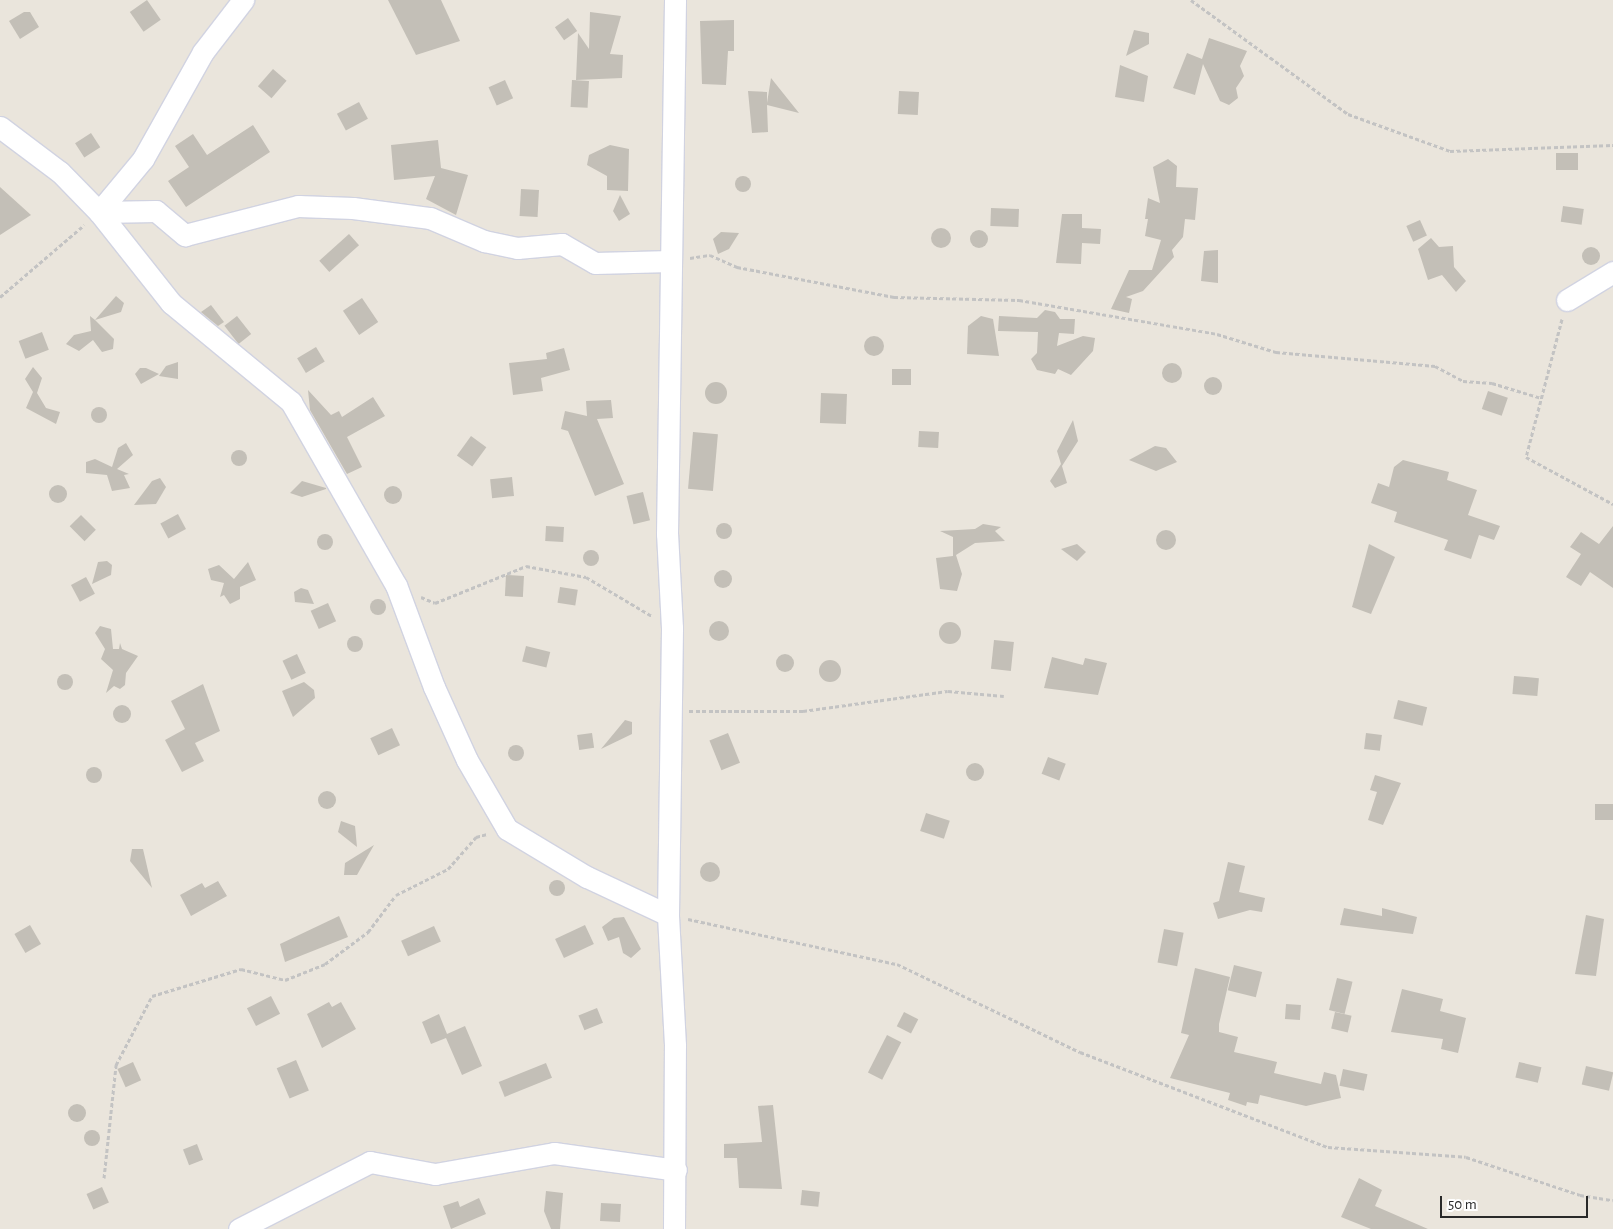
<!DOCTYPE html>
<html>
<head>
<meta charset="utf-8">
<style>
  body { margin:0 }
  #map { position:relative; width:1613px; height:1229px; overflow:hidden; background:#eae5dc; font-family:"Alegreya Sans",sans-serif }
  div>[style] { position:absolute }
  .building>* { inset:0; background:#c3bfb7; transform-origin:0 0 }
  .round { border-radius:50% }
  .path>* { height:3px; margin-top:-1.5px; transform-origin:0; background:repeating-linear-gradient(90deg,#c3c3c3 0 4px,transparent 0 6.5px) }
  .roads { filter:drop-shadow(1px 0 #d1d3e1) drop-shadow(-1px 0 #d1d3e1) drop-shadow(0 1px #d1d3e1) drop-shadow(0 -1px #d1d3e1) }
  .street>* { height:21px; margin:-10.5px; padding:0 10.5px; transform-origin:10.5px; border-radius:10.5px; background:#fff }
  span { translate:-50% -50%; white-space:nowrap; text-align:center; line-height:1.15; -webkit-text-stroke:4px #fff; paint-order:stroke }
  .scale { position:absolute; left:1440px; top:1196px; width:148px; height:22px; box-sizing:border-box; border:2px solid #292929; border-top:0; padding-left:6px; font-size:15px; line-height:18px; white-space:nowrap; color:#292929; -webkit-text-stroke:4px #fff; paint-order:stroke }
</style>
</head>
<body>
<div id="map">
  <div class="building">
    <div style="left:147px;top:0;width:24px;height:21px;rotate:55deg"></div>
    <div style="clip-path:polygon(388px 0,441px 0,460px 41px,416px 55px)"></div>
    <div style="clip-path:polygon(24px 12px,30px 12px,39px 27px,20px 39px,9px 21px)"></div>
    <div style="clip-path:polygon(590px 12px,621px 16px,610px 54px,623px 55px,622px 78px,576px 80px,578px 33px,589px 49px)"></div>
    <div style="left:568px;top:18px;width:16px;height:16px;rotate:55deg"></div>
    <div style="clip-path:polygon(734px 20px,734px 51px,728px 51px,726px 85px,702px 84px,700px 21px)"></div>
    <div style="clip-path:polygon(1134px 30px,1149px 33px,1149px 44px,1126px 56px)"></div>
    <div style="clip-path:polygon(1209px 38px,1247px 51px,1240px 66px,1244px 76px,1236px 88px,1238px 98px,1229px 105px,1220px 101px,1203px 64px,1195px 95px,1173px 88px,1187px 53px,1202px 59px)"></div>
    <div style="clip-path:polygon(1120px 65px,1148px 76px,1144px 102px,1115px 97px)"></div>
    <div style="left:273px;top:69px;width:18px;height:23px;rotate:41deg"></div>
    <div style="clip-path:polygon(771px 78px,799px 113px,767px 105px,768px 132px,752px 133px,748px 91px,767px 92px,767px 103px)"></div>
    <div style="left:505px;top:80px;width:20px;height:18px;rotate:66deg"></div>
    <div style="left:572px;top:80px;width:17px;height:27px;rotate:3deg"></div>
    <div style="left:899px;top:91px;width:20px;height:23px;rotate:3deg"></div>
    <div style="left:359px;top:102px;width:19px;height:25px;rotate:62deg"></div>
    <div style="clip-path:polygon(253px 125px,270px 152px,186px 207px,168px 181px,189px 167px,175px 146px,193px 134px,207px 155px)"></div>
    <div style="left:91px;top:133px;width:17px;height:19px;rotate:57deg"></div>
    <div style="clip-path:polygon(438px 140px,441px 168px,468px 175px,456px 215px,426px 199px,435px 176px,394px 180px,391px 145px)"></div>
    <div style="clip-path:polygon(610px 145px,629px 149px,628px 191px,607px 190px,607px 176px,587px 165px,589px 155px)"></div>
    <div style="left:1556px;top:153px;width:22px;height:17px"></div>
    <div style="clip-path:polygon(1168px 159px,1177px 166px,1176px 187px,1198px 188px,1195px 220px,1185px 219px,1183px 237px,1172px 250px,1174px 257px,1143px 291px,1126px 297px,1132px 299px,1129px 313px,1111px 309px,1129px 270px,1152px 270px,1161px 240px,1145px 236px,1148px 219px,1145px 219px,1148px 198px,1160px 203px,1153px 167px)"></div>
    <div class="round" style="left:735px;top:176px;width:16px;height:16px"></div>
    <div style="clip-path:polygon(0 187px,31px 215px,0 235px)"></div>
    <div style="left:521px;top:189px;width:18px;height:27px;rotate:3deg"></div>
    <div style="clip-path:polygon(620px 195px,630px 214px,619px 221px,613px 211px)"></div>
    <div style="left:1563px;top:206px;width:21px;height:16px;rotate:8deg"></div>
    <div style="left:991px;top:208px;width:28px;height:18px;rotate:2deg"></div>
    <div style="clip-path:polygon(1062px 214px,1082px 214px,1082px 228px,1101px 229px,1100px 244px,1082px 243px,1081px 264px,1056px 263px)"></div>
    <div style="left:1420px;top:220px;width:17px;height:15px;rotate:66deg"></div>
    <div class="round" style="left:931px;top:228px;width:20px;height:20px"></div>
    <div class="round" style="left:970px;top:230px;width:18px;height:18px"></div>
    <div style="clip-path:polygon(721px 232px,739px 233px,729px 249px,718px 254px,713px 239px)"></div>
    <div style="left:349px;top:234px;width:15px;height:40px;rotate:48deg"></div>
    <div style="clip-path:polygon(1431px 238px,1439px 247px,1453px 246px,1454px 267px,1466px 281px,1456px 292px,1442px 275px,1428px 280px,1418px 249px)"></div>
    <div class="round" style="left:1582px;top:247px;width:18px;height:18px"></div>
    <div style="clip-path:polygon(1218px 250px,1218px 283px,1201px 281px,1204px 251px)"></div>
    <div style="clip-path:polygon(116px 296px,124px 303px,121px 312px,95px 320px,114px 339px,113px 349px,102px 352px,93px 340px,79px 351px,66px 344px,74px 335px,91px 331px,90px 316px,95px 320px)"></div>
    <div style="left:362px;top:298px;width:29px;height:23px;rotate:56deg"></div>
    <div style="clip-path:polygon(211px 305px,224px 322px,218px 326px,201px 312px)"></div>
    <div style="clip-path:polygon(1045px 310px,1055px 312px,1060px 319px,1075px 319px,1074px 334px,1059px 333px,1057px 346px,1083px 336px,1095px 338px,1093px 351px,1071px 375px,1058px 369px,1055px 374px,1037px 370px,1031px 359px,1037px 353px,1038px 332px,998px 331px,999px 316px,1037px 318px)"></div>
    <div style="left:237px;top:316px;width:23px;height:16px;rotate:52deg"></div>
    <div style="clip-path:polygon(981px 316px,993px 319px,999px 356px,967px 354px,968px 326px)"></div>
    <div style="left:42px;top:332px;width:19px;height:25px;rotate:69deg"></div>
    <div class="round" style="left:864px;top:336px;width:20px;height:20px"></div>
    <div style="left:316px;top:347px;width:17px;height:22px;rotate:59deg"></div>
    <div style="clip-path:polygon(564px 348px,570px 370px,541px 378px,543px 391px,513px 395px,509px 363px,547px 359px,546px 353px)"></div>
    <div style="clip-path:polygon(178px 362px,178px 379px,159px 376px,166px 366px)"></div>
    <div class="round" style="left:1162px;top:363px;width:20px;height:20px"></div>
    <div style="clip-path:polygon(33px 367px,42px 378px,37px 393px,46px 408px,60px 412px,56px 424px,26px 408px,33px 392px,25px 379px)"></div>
    <div style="clip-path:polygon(140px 368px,146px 368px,159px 374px,141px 384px,135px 374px)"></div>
    <div style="left:892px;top:369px;width:19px;height:16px"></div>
    <div class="round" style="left:1204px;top:377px;width:18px;height:18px"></div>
    <div class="round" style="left:705px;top:382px;width:22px;height:22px"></div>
    <div style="clip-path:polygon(308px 390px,331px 415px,339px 411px,342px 417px,373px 397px,385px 416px,347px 437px,362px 467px,347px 474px,310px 410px)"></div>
    <div style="left:1488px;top:391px;width:21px;height:19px;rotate:19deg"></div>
    <div style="left:821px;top:393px;width:26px;height:30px;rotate:2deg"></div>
    <div style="clip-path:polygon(611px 400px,613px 418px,597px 419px,624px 484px,595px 496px,568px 431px,561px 429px,565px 411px,587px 416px,586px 401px)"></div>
    <div class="round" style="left:91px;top:407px;width:16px;height:16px"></div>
    <div style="clip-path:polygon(1073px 420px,1078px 441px,1062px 466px,1067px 483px,1055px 488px,1050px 481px,1061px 464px,1057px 451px)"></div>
    <div style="left:919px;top:431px;width:20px;height:16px;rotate:3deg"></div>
    <div style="left:693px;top:432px;width:25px;height:57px;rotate:5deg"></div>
    <div style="left:471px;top:436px;width:19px;height:24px;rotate:36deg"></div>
    <div style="clip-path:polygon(126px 443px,133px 455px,117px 469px,129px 474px,124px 475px,130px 488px,112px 491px,107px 475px,86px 473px,86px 462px,95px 459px,112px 467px,118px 448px)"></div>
    <div style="clip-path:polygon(1155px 446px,1166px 448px,1177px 462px,1156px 471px,1129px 460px)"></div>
    <div class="round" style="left:231px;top:450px;width:16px;height:16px"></div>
    <div style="clip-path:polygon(1403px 460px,1449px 472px,1447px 480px,1477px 490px,1468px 515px,1500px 526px,1494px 540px,1479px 535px,1471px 559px,1444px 550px,1448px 540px,1394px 522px,1397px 512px,1371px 503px,1378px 483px,1389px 487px,1394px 467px)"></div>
    <div style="left:512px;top:477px;width:19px;height:22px;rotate:84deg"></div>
    <div style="clip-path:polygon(160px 478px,166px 487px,156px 504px,134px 505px,152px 481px)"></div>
    <div style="clip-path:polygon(302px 481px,326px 488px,326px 489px,302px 497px,290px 493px)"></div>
    <div class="round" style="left:49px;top:485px;width:18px;height:18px"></div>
    <div class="round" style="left:384px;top:486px;width:18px;height:18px"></div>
    <div style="left:643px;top:492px;width:29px;height:17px;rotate:76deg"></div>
    <div style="left:178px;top:514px;width:17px;height:20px;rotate:62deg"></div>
    <div style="left:81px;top:515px;width:21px;height:16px;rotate:45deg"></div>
    <div class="round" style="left:716px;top:523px;width:16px;height:16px"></div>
    <div style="clip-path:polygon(983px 524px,1001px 527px,995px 531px,1005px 541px,975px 543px,956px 555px,962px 574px,957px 591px,940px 589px,936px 558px,953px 556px,953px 537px,940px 531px,975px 529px)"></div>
    <div style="left:546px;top:526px;width:18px;height:15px;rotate:3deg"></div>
    <div style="clip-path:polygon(1613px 526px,1613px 588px,1590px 572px,1581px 586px,1566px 577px,1581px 554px,1570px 547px,1581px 532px,1599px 544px)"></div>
    <div class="round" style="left:1156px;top:530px;width:20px;height:20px"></div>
    <div class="round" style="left:317px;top:534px;width:16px;height:16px"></div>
    <div style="clip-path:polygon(1077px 544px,1086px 552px,1077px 561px,1061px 549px)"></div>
    <div style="clip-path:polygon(1369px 544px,1395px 557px,1371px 614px,1352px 607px)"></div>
    <div class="round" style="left:583px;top:550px;width:16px;height:16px"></div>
    <div style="clip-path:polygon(107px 561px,112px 565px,111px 575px,92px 584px,98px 562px)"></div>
    <div style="clip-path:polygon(248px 562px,256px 580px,240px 587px,240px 599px,230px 604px,224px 595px,220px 597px,224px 583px,211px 580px,208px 569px,219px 565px,234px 579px)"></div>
    <div class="round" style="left:714px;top:570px;width:18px;height:18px"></div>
    <div style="left:506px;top:575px;width:18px;height:21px;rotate:3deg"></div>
    <div style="left:86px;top:577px;width:19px;height:17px;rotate:62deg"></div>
    <div style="left:560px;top:587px;width:18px;height:16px;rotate:9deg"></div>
    <div style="clip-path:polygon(301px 588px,308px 590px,314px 604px,295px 602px,294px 592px)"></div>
    <div class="round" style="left:370px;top:599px;width:16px;height:16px"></div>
    <div style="left:328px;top:603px;width:20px;height:19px;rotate:66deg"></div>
    <div class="round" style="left:709px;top:621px;width:20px;height:20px"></div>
    <div class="round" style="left:939px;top:622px;width:22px;height:22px"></div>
    <div style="clip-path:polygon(100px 626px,111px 629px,113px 649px,119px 649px,120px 643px,122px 649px,138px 656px,126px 673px,125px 685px,120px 689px,114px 686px,106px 693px,113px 670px,101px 659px,105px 649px,95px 633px)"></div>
    <div class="round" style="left:347px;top:636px;width:16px;height:16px"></div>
    <div style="left:994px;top:640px;width:20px;height:29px;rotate:6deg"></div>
    <div style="left:526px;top:646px;width:25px;height:16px;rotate:14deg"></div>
    <div class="round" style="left:776px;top:654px;width:18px;height:18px"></div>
    <div style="left:297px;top:654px;width:21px;height:16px;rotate:65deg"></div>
    <div style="clip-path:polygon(1052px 657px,1083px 665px,1085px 658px,1107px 663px,1098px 695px,1044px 688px)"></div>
    <div class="round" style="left:819px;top:660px;width:22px;height:22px"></div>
    <div class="round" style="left:57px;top:674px;width:16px;height:16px"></div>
    <div style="left:1514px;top:676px;width:25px;height:18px;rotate:5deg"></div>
    <div style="clip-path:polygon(304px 682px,314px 690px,315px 698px,293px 717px,282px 691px)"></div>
    <div style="clip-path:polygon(203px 684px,220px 731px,195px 743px,204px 761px,182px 772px,165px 740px,185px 729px,171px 701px)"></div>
    <div style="left:1398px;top:700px;width:30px;height:19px;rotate:14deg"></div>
    <div class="round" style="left:113px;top:705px;width:18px;height:18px"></div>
    <div style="clip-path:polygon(625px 720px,632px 722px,632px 734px,601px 749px)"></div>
    <div style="left:392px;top:728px;width:19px;height:24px;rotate:65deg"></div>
    <div style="left:592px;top:733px;width:15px;height:15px;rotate:82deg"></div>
    <div style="left:728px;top:733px;width:32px;height:20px;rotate:68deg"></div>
    <div style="left:1366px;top:733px;width:16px;height:16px;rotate:7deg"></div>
    <div class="round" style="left:508px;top:745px;width:16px;height:16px"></div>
    <div style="left:1048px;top:757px;width:19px;height:18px;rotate:21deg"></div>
    <div class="round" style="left:966px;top:763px;width:18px;height:18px"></div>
    <div class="round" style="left:86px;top:767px;width:16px;height:16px"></div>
    <div style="clip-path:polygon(1375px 775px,1401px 783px,1383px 825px,1368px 820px,1377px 792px,1370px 790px)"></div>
    <div class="round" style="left:318px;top:791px;width:18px;height:18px"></div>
    <div style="left:1613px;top:804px;width:16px;height:18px;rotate:90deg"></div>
    <div style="left:926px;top:813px;width:25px;height:19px;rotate:18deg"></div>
    <div style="clip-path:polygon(341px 821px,355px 826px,357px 847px,338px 832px)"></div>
    <div style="clip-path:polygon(374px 845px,357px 875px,344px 875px,345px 863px)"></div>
    <div style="clip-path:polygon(132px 849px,143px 849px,152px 888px,130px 861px)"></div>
    <div class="round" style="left:700px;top:862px;width:20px;height:20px"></div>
    <div style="clip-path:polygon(1228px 862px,1245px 866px,1239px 892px,1265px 898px,1262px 912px,1250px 910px,1218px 919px,1213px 903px,1219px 901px)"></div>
    <div class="round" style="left:549px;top:880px;width:16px;height:16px"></div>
    <div style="clip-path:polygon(218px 881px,227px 896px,191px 916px,180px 895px,202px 883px,205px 888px)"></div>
    <div style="clip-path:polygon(1344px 908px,1382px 916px,1382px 908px,1417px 917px,1413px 934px,1340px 925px)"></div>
    <div style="clip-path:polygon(1586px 915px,1604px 919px,1596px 976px,1575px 974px)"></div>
    <div style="clip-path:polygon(339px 916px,348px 937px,285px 962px,280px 944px)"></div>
    <div style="clip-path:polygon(624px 917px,641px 949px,631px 958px,623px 953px,619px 937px,608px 941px,602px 927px,614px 918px)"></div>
    <div style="left:30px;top:925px;width:22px;height:18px;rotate:60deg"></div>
    <div style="left:585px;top:925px;width:21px;height:33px;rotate:65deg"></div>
    <div style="left:434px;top:926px;width:17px;height:36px;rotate:66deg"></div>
    <div style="left:1164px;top:929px;width:20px;height:34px;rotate:11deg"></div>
    <div style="left:1234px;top:965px;width:29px;height:26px;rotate:14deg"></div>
    <div style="clip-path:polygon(1195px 968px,1230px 977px,1219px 1024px,1219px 1032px,1238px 1037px,1234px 1052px,1277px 1062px,1274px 1073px,1321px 1084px,1324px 1072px,1336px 1075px,1341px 1098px,1306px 1106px,1260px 1095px,1258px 1104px,1247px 1102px,1246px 1106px,1228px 1100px,1230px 1093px,1170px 1078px,1189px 1035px,1181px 1033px)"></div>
    <div style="left:1337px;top:978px;width:16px;height:33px;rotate:14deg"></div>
    <div style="clip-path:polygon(1402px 989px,1443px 999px,1440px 1011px,1466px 1018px,1458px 1053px,1441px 1049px,1443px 1039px,1391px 1032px)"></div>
    <div style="left:271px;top:996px;width:20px;height:27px;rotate:63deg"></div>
    <div style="clip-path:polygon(329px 1002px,332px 1007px,341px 1002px,356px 1029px,322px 1048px,307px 1014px)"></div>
    <div style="left:1286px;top:1004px;width:15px;height:15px;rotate:4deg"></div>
    <div style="left:597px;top:1008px;width:16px;height:20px;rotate:68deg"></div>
    <div style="left:904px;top:1012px;width:16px;height:16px;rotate:27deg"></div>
    <div style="left:1335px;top:1012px;width:17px;height:17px;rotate:13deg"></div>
    <div style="clip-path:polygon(439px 1014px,447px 1034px,465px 1026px,482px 1066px,462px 1075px,446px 1038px,431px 1044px,422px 1022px)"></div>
    <div style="left:887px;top:1035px;width:16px;height:42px;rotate:27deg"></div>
    <div style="left:296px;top:1060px;width:33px;height:21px;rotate:67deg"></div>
    <div style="left:133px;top:1062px;width:20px;height:17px;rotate:66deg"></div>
    <div style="left:1519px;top:1062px;width:23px;height:16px;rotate:13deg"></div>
    <div style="left:546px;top:1063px;width:16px;height:51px;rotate:68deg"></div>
    <div style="left:1586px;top:1066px;width:28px;height:19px;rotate:13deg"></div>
    <div style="left:1343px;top:1069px;width:25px;height:17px;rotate:12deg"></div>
    <div class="round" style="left:68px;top:1104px;width:18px;height:18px"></div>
    <div style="clip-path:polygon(773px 1105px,782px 1189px,739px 1188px,737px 1158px,724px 1158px,724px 1144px,762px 1142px,758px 1106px)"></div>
    <div class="round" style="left:84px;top:1130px;width:16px;height:16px"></div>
    <div style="left:197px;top:1144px;width:17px;height:15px;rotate:69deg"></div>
    <div style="clip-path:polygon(1359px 1178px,1382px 1190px,1375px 1206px,1428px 1229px,1371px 1229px,1341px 1217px)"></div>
    <div style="left:102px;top:1187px;width:17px;height:17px;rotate:66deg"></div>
    <div style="left:802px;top:1190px;width:18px;height:15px;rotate:6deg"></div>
    <div style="clip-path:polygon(546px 1191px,563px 1193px,560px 1229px,551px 1229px,544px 1211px)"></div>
    <div style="clip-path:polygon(479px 1198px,486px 1214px,451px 1229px,443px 1206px,458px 1201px,460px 1207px)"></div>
    <div style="left:601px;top:1203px;width:20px;height:18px;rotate:3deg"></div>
  </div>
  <div class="path">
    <div style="left:1191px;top:0;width:194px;rotate:36deg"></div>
    <div style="left:1348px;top:114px;width:109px;rotate:19.9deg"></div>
    <div style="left:1450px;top:151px;width:163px;rotate:-2.1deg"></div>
    <div style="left:690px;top:258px;width:20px;rotate:-9deg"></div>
    <div style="left:710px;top:255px;width:30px;rotate:24deg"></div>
    <div style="left:737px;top:267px;width:160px;rotate:10.8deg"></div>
    <div style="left:894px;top:297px;width:125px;rotate:1.4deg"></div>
    <div style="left:1019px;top:300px;width:201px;rotate:9.7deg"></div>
    <div style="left:1217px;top:334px;width:62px;rotate:17deg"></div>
    <div style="left:1276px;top:352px;width:160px;rotate:5deg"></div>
    <div style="left:1435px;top:366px;width:32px;rotate:28deg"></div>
    <div style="left:1463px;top:381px;width:29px;rotate:4deg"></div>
    <div style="left:1492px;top:383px;width:51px;rotate:17deg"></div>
    <div style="left:0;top:297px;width:111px;rotate:-40.6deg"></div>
    <div style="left:1562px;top:319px;width:143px;rotate:104.6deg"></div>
    <div style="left:1526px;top:457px;width:99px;rotate:28.4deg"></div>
    <div style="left:421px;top:597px;width:15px;rotate:23deg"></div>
    <div style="left:435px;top:603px;width:98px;rotate:-22.1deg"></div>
    <div style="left:526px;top:566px;width:61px;rotate:10.4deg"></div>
    <div style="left:586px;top:577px;width:77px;rotate:30.6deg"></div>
    <div style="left:689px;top:711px;width:114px"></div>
    <div style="left:803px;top:711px;width:146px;rotate:-7.9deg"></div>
    <div style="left:948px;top:691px;width:56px;rotate:5.1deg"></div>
    <div style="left:688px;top:919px;width:214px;rotate:12.2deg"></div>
    <div style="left:897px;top:964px;width:203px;rotate:25.7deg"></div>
    <div style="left:1080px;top:1052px;width:266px;rotate:21deg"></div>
    <div style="left:1328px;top:1147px;width:138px;rotate:4.1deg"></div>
    <div style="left:1466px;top:1157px;width:120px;rotate:18.4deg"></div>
    <div style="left:1580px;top:1195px;width:33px;rotate:9deg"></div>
    <div style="left:104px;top:1178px;width:114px;rotate:-83.9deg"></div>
    <div style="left:116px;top:1065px;width:78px;rotate:-62.4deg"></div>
    <div style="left:152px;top:996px;width:93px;rotate:-16.9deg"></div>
    <div style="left:241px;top:969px;width:45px;rotate:14deg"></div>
    <div style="left:285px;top:980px;width:43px;rotate:-21.8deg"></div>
    <div style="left:325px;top:964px;width:54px;rotate:-36.7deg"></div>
    <div style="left:368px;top:932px;width:46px;rotate:-52.9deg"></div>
    <div style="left:396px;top:895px;width:58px;rotate:-26.6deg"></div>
    <div style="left:448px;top:869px;width:43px;rotate:-48.8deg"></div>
    <div style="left:476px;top:837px;width:11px;rotate:-15deg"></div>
  </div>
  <div class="roads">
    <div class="street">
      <div style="left:0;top:127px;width:75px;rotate:36.9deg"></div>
      <div style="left:60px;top:172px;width:56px;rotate:45.7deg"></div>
      <div style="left:99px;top:212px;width:116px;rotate:51.6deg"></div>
      <div style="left:171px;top:303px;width:156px;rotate:39.5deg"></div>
      <div style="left:291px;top:402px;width:211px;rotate:60.2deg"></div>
      <div style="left:396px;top:585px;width:109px;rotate:69.6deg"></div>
      <div style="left:434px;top:687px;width:80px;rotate:65.7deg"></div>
      <div style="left:467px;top:760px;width:80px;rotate:59.9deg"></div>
      <div style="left:507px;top:829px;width:93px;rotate:31deg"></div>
      <div style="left:587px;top:877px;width:89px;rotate:25.1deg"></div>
      <div style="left:99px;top:212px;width:57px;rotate:-1deg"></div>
      <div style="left:156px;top:211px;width:38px;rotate:40deg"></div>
      <div style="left:185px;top:235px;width:117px;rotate:-14.4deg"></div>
      <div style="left:298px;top:206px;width:55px;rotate:2.1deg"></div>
      <div style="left:353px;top:208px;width:78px;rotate:7.4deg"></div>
      <div style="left:430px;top:218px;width:59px;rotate:23.1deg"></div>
      <div style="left:484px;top:241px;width:34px;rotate:12deg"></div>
      <div style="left:517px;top:248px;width:45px;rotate:-5.1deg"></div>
      <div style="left:562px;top:244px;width:38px;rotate:30deg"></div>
      <div style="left:595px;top:263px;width:76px;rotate:-1.5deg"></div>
      <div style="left:99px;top:212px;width:69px;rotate:-50.3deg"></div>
      <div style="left:143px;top:159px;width:123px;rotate:-60.7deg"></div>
      <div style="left:203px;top:52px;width:66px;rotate:-52.4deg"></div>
      <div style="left:1567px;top:300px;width:54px;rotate:-31.3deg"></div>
      <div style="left:239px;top:1229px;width:147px;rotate:-27.1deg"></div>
      <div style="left:370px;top:1162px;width:66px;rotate:10.5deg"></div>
      <div style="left:435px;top:1174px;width:121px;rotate:-10deg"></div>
      <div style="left:554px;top:1153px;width:123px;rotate:7.9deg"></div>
      <div style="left:674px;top:1229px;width:184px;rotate:-89.7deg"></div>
      <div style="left:675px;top:1045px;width:130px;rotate:-93.1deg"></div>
      <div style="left:668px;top:915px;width:287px;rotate:-89.2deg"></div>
      <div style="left:672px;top:628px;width:94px;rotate:-93deg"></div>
      <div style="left:667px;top:534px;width:534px;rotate:-89.14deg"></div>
    </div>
  </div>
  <div class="scale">50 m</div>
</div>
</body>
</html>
